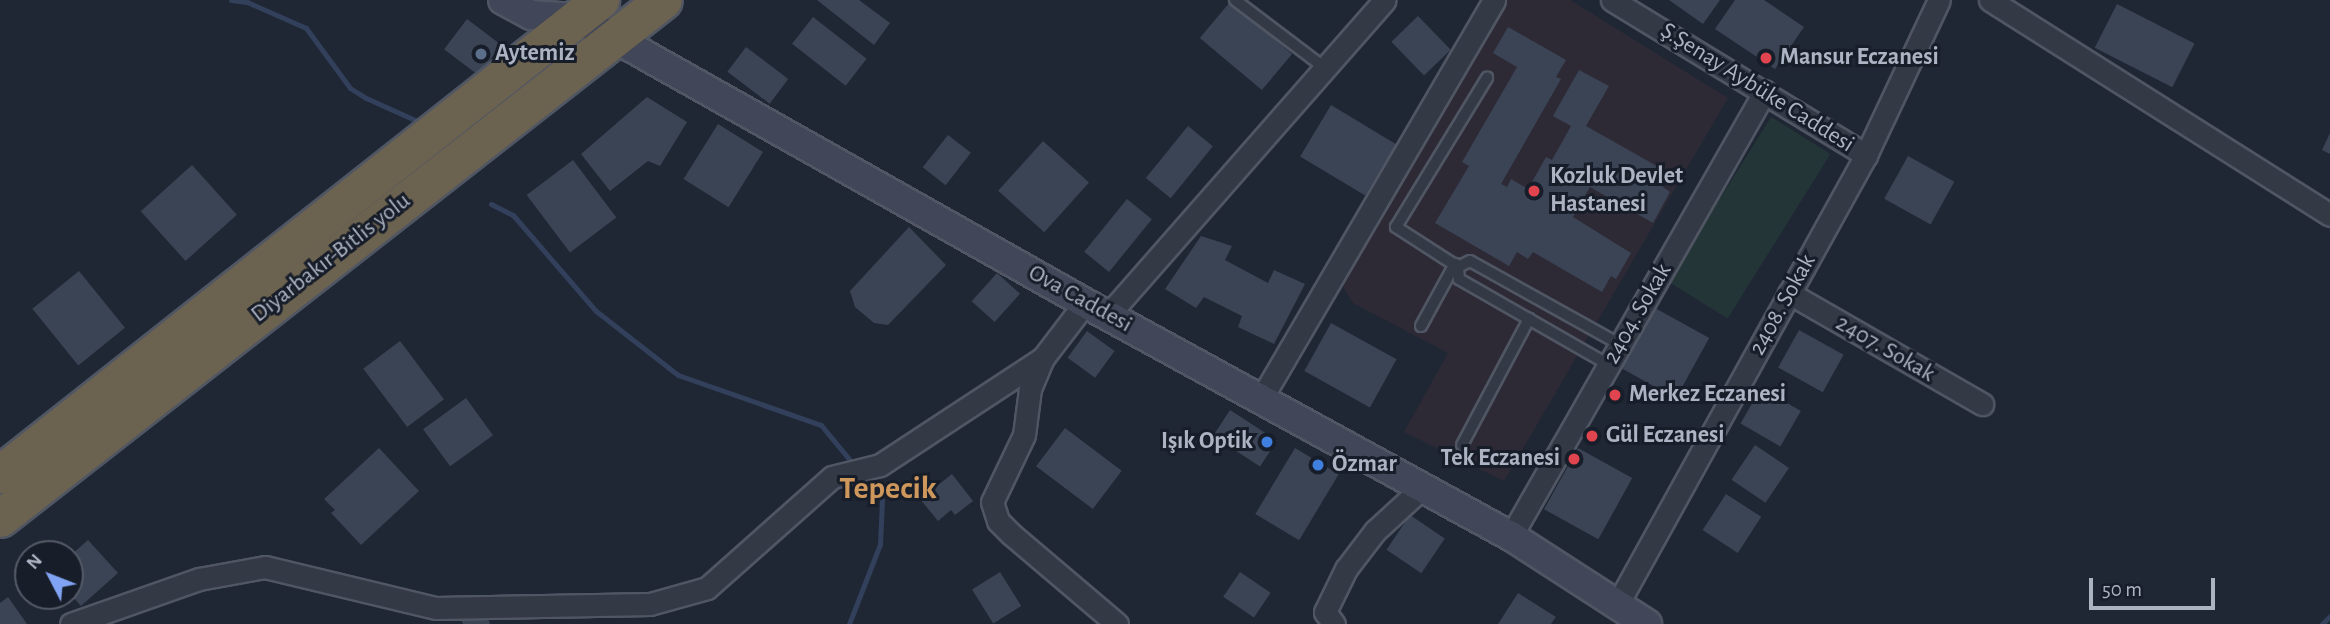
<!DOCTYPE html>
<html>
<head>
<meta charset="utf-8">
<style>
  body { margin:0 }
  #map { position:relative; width:2330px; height:624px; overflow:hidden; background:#1f2734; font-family:"Alegreya Sans",sans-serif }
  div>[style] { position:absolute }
  .medical>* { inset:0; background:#2d2a36 }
  .green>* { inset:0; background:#243537; transform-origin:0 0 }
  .stream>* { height:5px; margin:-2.5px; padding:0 2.5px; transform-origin:2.5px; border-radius:2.5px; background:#33405c }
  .building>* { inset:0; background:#3b4455; transform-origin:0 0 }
  .roads { filter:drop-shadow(2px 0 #505663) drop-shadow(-2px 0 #505663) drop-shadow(0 2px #505663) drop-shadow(0 -2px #505663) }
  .lane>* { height:10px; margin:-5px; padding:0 5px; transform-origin:5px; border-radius:5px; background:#333945 }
  .street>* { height:21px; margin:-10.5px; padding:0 10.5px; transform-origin:10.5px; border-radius:10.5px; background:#333945 }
  .secondary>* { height:28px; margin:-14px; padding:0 14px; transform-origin:14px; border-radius:14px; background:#414758 }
  .highway>* { height:37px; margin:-18.5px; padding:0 18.5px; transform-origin:18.5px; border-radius:18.5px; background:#6b6250 }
  .dots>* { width:19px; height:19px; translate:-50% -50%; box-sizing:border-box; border:4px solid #181e29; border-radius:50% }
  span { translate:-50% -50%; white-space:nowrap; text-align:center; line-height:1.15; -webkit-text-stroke:6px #181e29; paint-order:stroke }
  .poi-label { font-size:24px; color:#acb3c2; font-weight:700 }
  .left { translate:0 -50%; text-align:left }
  .right { translate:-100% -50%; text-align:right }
  .street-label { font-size:24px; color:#acb3c2 }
  .district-label { font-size:32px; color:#ce975b; font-weight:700 }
  .north { position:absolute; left:14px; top:540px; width:70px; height:70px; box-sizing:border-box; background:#181e29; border:2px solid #535a66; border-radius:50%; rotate:312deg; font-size:19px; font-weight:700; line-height:28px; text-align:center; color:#acb3c2 }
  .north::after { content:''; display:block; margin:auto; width:24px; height:32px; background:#80a3f3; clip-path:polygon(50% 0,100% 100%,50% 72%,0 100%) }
  .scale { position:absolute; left:2089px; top:578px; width:126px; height:32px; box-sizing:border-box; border:4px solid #acb3c2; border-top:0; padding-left:9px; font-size:21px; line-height:24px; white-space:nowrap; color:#acb3c2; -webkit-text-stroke:5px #181e29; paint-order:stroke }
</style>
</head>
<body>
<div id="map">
  <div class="medical">
    <div style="clip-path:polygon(1505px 0,1570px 0,1728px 98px,1504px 481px,1404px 432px,1448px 353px,1353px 303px,1342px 285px)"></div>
  </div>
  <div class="green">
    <div style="left:1771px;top:117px;width:70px;height:194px;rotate:32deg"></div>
  </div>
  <div class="stream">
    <div style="left:231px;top:0;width:16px;rotate:7deg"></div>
    <div style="left:247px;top:2px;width:64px;rotate:23.8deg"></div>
    <div style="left:306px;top:28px;width:74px;rotate:53.7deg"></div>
    <div style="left:350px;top:88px;width:19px;rotate:32deg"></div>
    <div style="left:366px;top:98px;width:61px;rotate:24.1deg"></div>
    <div style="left:491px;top:204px;width:25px;rotate:27deg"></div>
    <div style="left:513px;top:215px;width:127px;rotate:49.2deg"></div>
    <div style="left:596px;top:311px;width:104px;rotate:38deg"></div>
    <div style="left:678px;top:375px;width:151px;rotate:19.3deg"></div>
    <div style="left:821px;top:425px;width:52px;rotate:50.5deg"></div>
    <div style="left:849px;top:624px;width:86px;rotate:-68.8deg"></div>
    <div style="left:880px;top:544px;width:44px;rotate:-87.4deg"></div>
    <div style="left:882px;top:500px;width:32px;rotate:-129deg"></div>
    <div style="left:2322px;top:624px;width:11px;rotate:-45deg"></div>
  </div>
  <div class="building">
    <div style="clip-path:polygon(817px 0,859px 0,890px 23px,874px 45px)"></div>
    <div style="clip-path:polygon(1669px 0,1720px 0,1703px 24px)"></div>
    <div style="clip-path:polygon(1735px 0,1764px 0,1804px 27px,1775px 69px,1715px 29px)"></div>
    <div style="left:1230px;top:2px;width:81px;height:47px;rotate:40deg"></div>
    <div style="left:2117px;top:4px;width:87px;height:49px;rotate:27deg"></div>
    <div style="left:1418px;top:16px;width:47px;height:37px;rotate:46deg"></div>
    <div style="left:813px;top:17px;width:68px;height:34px;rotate:38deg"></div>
    <div style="left:467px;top:19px;width:43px;height:38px;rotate:37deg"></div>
    <div style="clip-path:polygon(1508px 27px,1566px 60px,1556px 77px,1561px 79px,1501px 184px,1507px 187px,1511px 179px,1528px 189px,1546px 157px,1552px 160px,1571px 126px,1553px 116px,1579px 70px,1609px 86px,1586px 126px,1671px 174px,1663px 187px,1670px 192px,1653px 223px,1590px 187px,1573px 217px,1631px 253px,1616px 279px,1611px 276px,1602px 292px,1533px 252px,1528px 259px,1517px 252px,1509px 266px,1435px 223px,1469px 166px,1462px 162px,1517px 67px,1493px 53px)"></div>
    <div style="left:746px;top:47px;width:53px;height:31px;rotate:37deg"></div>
    <div style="clip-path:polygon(647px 97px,687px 122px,660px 166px,648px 161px,610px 191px,581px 154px)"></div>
    <div style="left:1331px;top:105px;width:76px;height:60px;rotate:31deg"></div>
    <div style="left:718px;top:124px;width:53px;height:65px;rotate:32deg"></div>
    <div style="left:1188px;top:126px;width:32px;height:67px;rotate:39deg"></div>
    <div style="clip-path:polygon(2330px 133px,2330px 154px,2322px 150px)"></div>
    <div style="left:948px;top:135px;width:29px;height:41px;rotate:38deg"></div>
    <div style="left:1043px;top:141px;width:62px;height:67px;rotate:42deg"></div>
    <div style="left:1908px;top:156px;width:53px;height:49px;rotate:29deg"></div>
    <div style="left:573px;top:160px;width:72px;height:58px;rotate:53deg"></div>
    <div style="left:192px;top:165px;width:67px;height:69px;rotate:48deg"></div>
    <div style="left:1127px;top:199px;width:32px;height:68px;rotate:39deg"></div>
    <div style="clip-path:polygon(909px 227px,946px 265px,888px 325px,874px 323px,855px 307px,850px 291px)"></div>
    <div style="clip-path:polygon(1201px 236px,1232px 246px,1225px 260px,1268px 283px,1274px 270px,1305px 284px,1274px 344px,1238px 327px,1242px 316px,1204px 297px,1196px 308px,1165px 289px)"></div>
    <div style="left:79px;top:271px;width:73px;height:60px;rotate:51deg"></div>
    <div style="left:997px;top:273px;width:31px;height:38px;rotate:42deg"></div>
    <div style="left:1655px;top:308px;width:62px;height:69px;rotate:29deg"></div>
    <div style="left:1331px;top:323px;width:75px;height:55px;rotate:29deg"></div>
    <div style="left:1799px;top:330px;width:51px;height:43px;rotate:29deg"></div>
    <div style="left:1087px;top:331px;width:34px;height:33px;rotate:36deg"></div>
    <div style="left:400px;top:341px;width:73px;height:46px;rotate:53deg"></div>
    <div style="left:1761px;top:388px;width:46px;height:41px;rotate:30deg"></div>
    <div style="left:466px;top:398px;width:46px;height:53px;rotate:54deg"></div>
    <div style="left:1230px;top:410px;width:56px;height:31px;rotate:33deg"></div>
    <div style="left:1065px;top:428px;width:71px;height:48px;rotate:37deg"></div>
    <div style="left:1755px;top:445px;width:41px;height:42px;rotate:34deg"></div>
    <div style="clip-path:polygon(379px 448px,419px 491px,361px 545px,331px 513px,335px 510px,324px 499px)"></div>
    <div style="left:1295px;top:448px;width:51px;height:77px;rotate:31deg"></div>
    <div style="left:1578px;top:448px;width:62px;height:70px;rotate:29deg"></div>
    <div style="clip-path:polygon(952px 474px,973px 501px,955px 515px,951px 510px,938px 521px,920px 499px)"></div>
    <div style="left:1726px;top:494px;width:42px;height:43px;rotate:33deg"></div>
    <div style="left:1410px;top:515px;width:42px;height:42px;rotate:34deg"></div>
    <div style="clip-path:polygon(88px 540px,118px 573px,81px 606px,70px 594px,70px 556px)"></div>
    <div style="left:1000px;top:572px;width:40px;height:33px;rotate:58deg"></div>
    <div style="left:1240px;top:572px;width:37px;height:30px;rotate:34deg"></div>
    <div style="clip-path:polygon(1518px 593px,1556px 617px,1551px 624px,1498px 624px)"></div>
    <div style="clip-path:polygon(8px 597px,27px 624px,0 624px,0 603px)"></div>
    <div style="clip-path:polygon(487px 615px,490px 624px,463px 624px,460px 616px)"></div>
  </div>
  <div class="roads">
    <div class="lane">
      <div style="left:1235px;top:0;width:113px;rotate:37.1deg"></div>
      <div style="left:1458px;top:267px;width:74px;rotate:-147.2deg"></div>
      <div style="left:1396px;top:227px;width:175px;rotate:-58.6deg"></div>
      <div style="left:1421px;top:326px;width:71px;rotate:-61.3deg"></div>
      <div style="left:1609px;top:365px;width:173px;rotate:-150.2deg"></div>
      <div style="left:1459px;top:279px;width:12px;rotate:-95deg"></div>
      <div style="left:1458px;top:267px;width:13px;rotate:-27deg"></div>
      <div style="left:1470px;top:261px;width:173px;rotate:29.1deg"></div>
      <div style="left:1462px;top:445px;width:143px;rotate:-62deg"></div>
    </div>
    <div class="street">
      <div style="left:1612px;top:0;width:298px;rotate:31.4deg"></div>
      <div style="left:1990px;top:0;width:402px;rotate:32.3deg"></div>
      <div style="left:1789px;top:293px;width:223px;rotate:29.9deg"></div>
      <div style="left:1085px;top:303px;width:69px;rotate:127.4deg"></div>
      <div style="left:1043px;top:358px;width:34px;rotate:113deg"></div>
      <div style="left:1030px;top:389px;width:46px;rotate:97.4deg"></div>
      <div style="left:1024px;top:435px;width:74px;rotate:115.5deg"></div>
      <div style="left:992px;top:502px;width:20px;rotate:72deg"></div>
      <div style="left:998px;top:521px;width:18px;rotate:45deg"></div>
      <div style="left:1011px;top:534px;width:139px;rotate:40.3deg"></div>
      <div style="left:1108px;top:315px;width:419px;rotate:-48.7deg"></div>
      <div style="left:1261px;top:399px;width:462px;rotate:-59.7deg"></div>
      <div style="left:1511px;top:536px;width:512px;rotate:-60.28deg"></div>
      <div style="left:1617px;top:605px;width:514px;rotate:-61.04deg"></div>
      <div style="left:1866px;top:155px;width:171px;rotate:-64.8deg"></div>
      <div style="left:71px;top:624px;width:136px;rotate:-19.4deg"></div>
      <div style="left:199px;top:579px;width:67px;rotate:-10.3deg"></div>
      <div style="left:265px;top:567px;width:176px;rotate:13.5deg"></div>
      <div style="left:436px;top:608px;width:214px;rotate:-1.1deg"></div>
      <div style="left:650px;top:604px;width:59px;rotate:-15.7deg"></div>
      <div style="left:707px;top:588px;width:167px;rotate:-41.6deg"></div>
      <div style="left:832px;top:477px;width:49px;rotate:-14deg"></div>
      <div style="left:880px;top:465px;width:195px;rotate:-33.3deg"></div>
      <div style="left:1334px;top:624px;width:15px;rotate:-127deg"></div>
      <div style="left:1325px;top:612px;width:48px;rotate:-64deg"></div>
      <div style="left:1346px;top:569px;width:48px;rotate:-52.7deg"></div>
      <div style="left:1375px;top:531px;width:65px;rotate:-42.5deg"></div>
    </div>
    <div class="secondary">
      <div style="left:503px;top:0;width:32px;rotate:28deg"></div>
      <div style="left:531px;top:15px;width:45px;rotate:3.8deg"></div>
      <div style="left:576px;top:18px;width:42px;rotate:27.2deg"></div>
      <div style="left:613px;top:37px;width:542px;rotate:29.4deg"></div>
      <div style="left:1085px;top:303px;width:486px;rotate:28.7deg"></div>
      <div style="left:1511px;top:536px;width:162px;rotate:32.9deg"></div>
    </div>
    <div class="highway">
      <div style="left:0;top:474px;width:765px;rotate:-38.31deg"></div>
      <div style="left:0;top:518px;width:841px;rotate:-38deg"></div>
    </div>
  </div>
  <div class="dots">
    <div style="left:481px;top:54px;background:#5c6f8a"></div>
    <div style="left:1766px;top:58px;background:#e0444e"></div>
    <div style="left:1534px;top:191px;background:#e0444e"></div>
    <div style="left:1615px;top:395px;background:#e0444e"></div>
    <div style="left:1592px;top:436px;background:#e0444e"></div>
    <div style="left:1267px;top:442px;background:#3f7fe0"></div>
    <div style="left:1574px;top:459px;background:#e0444e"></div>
    <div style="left:1318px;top:465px;background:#3f7fe0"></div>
  </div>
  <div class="poi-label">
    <span class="left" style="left:495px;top:54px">Aytemiz</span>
    <span class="left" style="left:1780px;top:58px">Mansur Eczanesi</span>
    <span class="left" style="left:1550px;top:191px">Kozluk Devlet<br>Hastanesi</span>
    <span class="left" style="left:1629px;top:395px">Merkez Eczanesi</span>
    <span class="left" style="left:1606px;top:436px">Gül Eczanesi</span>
    <span class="right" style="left:1253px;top:442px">Işık Optik</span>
    <span class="right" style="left:1560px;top:459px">Tek Eczanesi</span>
    <span class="left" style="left:1332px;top:465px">Özmar</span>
  </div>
  <div class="street-label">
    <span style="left:1757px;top:88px;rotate:32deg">Ş.Şenay Aybüke Caddesi</span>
    <span style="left:331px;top:258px;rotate:-38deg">Diyarbakır-Bitlis yolu</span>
    <span style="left:1080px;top:299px;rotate:29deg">Ova Caddesi</span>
    <span style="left:1783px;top:305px;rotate:-61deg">2408. Sokak</span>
    <span style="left:1638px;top:314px;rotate:-60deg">2404. Sokak</span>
    <span style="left:1885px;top:349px;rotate:30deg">2407. Sokak</span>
  </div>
  <div class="district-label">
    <span style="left:888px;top:488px">Tepecik</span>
  </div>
  <div class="north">N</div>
  <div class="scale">50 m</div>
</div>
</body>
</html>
